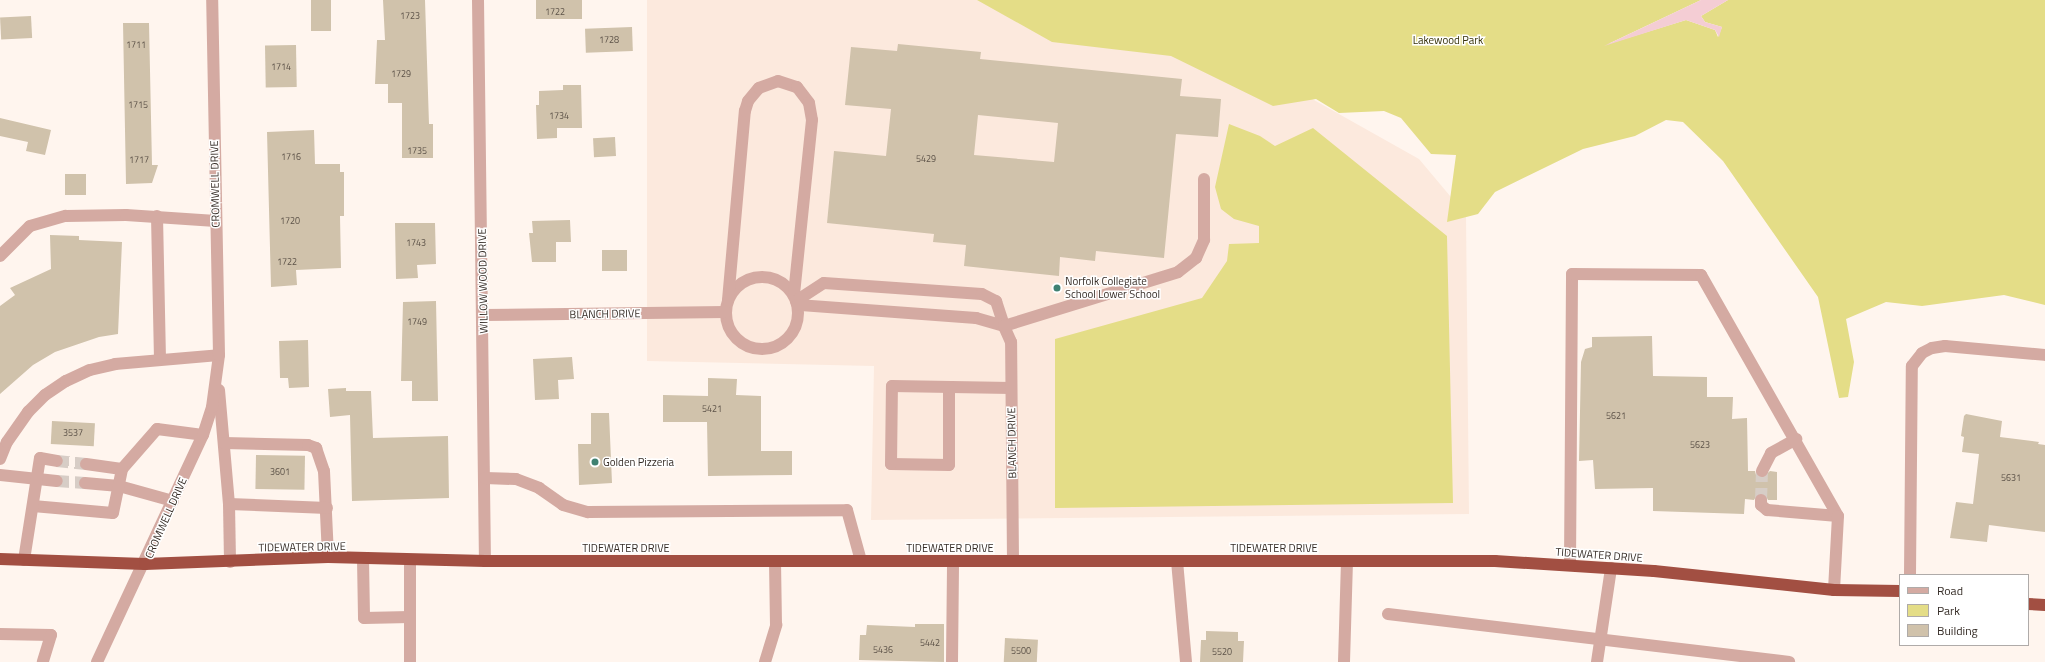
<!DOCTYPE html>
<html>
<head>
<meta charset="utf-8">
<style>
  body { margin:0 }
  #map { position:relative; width:2045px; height:662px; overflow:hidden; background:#fff5ee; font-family:"Titillium Web",sans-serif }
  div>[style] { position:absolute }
  .built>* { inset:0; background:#fce9dd }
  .green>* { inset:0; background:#e4dd87 }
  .water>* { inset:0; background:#f4cdd4 }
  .building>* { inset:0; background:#d0c2ab; transform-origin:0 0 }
  .minor-tunnel>* { height:12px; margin-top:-6px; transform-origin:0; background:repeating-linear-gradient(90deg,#d7cdc6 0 12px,transparent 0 18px) }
  .minor>* { height:12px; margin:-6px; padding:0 6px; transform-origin:6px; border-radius:6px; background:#d4aaa2 }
  .minor>.ring { margin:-6px; padding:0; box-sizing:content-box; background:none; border:12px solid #d4aaa2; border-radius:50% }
  .highway>* { height:12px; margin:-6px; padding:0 6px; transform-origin:6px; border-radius:6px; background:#a24f42 }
  .dots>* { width:11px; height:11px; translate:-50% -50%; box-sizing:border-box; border:2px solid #fff; border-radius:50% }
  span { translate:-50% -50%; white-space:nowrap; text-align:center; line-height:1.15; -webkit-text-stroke:3px #fff; paint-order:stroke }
  .number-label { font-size:9px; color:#5c5248 }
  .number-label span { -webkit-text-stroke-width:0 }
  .park-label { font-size:11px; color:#353109 }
  .street-label { font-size:11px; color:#362d27 }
  .poi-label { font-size:11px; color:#362d27 }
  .left { translate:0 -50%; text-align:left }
  .legend { position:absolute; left:1899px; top:574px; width:130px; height:72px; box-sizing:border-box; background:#fff; border:1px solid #afaba9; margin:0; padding:5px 7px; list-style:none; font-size:12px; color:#362d27 }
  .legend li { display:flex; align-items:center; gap:8px; height:20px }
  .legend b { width:20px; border:1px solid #afaba9 }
</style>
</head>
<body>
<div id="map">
  <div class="built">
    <div style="clip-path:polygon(647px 0,1088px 0,1298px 91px,1419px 159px,1466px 215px,1469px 514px,871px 520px,874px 366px,647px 361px)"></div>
  </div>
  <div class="green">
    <div style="clip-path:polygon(977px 0,1701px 0,1608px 44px,1686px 20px,1715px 30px,1718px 37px,1722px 27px,1705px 22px,1701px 16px,1728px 0,2045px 0,2045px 305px,2004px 295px,1922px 306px,1886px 302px,1846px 319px,1854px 362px,1848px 397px,1839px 398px,1818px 297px,1723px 161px,1683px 122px,1666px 120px,1635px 136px,1583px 149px,1495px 192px,1478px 214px,1447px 222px,1456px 155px,1431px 154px,1401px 118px,1384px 111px,1339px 113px,1316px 99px,1273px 106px,1171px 56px,1052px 42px)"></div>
    <div style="clip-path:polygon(1229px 124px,1260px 136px,1275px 146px,1313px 128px,1447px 236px,1453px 503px,1055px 508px,1055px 339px,1202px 298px,1227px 261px,1229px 244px,1259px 243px,1259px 226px,1234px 219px,1221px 209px,1215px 187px)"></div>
  </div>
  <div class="water">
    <div style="clip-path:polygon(1701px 0,1728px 0,1701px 16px,1705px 22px,1722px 27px,1719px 37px,1715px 30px,1686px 20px,1604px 46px)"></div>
  </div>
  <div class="building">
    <div style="left:311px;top:0;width:20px;height:31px"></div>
    <div style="clip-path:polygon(383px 0,425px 0,429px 124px,433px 124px,433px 158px,402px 158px,402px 103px,388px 103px,388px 84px,375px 84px,377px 40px,385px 40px)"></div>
    <div style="left:536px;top:0;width:46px;height:19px"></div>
    <div style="left:31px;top:16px;width:22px;height:31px;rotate:87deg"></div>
    <div style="clip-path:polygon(123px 23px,149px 23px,152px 165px,158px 165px,152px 183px,126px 184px)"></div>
    <div style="left:632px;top:27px;width:24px;height:47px;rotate:88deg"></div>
    <div style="clip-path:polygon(evenodd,898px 44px,981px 52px,980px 59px,1182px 79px,1180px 96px,1221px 99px,1218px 137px,1176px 134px,1164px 258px,1096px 251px,1095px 261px,1060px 257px,1059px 276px,964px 266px,966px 245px,933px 242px,934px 234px,827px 223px,834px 151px,886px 156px,891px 109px,845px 105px,851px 47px,897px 51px,898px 44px,978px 115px,1058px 123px,1054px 162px,974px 155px,978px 115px)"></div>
    <div style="left:296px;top:45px;width:42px;height:31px;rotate:89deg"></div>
    <div style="clip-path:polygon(563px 85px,581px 85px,582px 128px,557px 128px,557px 138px,537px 139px,536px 105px,539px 105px,539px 91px,563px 90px)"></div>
    <div style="clip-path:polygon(0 118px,51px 130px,45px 155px,26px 151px,28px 142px,0 136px)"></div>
    <div style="clip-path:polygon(314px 130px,315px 164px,340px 164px,340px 172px,344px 172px,344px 216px,340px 216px,341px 268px,296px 270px,297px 285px,271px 287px,267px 132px)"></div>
    <div style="left:615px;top:137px;width:19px;height:22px;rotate:87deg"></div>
    <div style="left:65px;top:174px;width:21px;height:21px"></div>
    <div style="clip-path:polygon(570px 220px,571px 242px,556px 242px,556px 262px,532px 262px,529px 233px,533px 233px,532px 221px)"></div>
    <div style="clip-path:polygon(395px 223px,435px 223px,436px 264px,417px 265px,418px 278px,396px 279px)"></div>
    <div style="clip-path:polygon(50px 235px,79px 236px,79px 240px,122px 242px,118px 334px,99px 337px,55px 352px,33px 365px,0 394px,0 306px,15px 295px,10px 288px,51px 269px)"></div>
    <div style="left:602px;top:250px;width:25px;height:21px"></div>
    <div style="clip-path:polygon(436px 301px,438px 401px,412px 401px,412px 381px,401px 381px,403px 302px)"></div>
    <div style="clip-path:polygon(1652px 336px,1653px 376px,1707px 377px,1707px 397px,1733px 397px,1732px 419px,1747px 418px,1748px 471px,1755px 471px,1756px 475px,1762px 478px,1770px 471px,1777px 472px,1777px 500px,1768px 500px,1765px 494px,1758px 493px,1754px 500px,1745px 499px,1744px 514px,1653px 511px,1653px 488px,1595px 489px,1593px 460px,1579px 461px,1581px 362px,1585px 349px,1592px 347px,1592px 337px)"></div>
    <div style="clip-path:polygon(308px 340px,309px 387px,289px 388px,288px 378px,280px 378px,279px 341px)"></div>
    <div style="clip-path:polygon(572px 357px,574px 379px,558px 380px,559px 399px,535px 400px,533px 359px)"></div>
    <div style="clip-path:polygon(708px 378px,737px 379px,736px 395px,761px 396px,761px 451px,792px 451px,792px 475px,708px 476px,707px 422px,663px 422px,663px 395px,708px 396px)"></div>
    <div style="clip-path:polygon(346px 388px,346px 391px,371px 391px,373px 438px,448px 436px,449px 498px,352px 501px,350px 415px,330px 417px,328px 389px)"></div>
    <div style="clip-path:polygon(591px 413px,609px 413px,612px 483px,579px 485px,578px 444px,591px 444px)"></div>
    <div style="clip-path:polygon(1966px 414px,2002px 421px,2000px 437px,2039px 442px,2038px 444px,2045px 445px,2045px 532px,1989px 525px,1987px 542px,1950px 538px,1956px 502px,1973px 504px,1979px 454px,1962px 452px,1964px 437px,1961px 436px,1964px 416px)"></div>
    <div style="left:52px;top:421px;width:43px;height:23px;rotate:3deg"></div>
    <div style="left:256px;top:455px;width:49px;height:34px;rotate:1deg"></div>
    <div style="clip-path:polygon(915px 624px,944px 624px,944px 662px,859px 660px,860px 635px,866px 635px,867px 625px,915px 627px)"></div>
    <div style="clip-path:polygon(1206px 631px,1238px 632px,1238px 641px,1244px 641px,1243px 662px,1200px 662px,1201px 640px,1206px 640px)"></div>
    <div style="left:1005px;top:638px;width:33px;height:24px;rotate:3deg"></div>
  </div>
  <div class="minor-tunnel">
    <div style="left:57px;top:461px;width:29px;rotate:6deg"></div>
    <div style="left:57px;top:481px;width:28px;rotate:4deg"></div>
    <div style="left:1761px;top:500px;width:29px;rotate:-88deg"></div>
  </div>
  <div class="minor">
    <div style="left:478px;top:0;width:561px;rotate:89.29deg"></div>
    <div style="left:157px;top:216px;width:143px;rotate:88.8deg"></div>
    <div style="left:0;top:256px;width:42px;rotate:-45deg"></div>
    <div style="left:30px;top:226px;width:37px;rotate:-16deg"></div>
    <div style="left:66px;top:216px;width:60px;rotate:-1deg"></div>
    <div style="left:126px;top:215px;width:90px;rotate:3.8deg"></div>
    <div class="ring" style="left:726px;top:277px;width:60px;height:60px"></div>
    <div style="left:728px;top:300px;width:190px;rotate:-84.9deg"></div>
    <div style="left:745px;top:111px;width:10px;rotate:-73deg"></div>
    <div style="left:748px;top:101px;width:17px;rotate:-50deg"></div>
    <div style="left:759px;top:88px;width:20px;rotate:-20deg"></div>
    <div style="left:778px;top:81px;width:20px;rotate:18deg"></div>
    <div style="left:797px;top:87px;width:20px;rotate:53deg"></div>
    <div style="left:809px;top:103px;width:17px;rotate:80deg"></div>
    <div style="left:812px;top:120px;width:175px;rotate:95.9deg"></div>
    <div style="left:796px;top:301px;width:33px;rotate:-33deg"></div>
    <div style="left:824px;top:283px;width:158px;rotate:4deg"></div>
    <div style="left:982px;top:294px;width:16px;rotate:27deg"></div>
    <div style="left:996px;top:301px;width:26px;rotate:72deg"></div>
    <div style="left:1004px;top:326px;width:29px;rotate:-164deg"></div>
    <div style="left:976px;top:318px;width:179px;rotate:-175.8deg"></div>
    <div style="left:484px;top:315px;width:241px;rotate:-0.7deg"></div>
    <div style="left:949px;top:387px;width:78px;rotate:90deg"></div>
    <div style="left:949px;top:465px;width:58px;rotate:-179deg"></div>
    <div style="left:891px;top:464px;width:78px;rotate:-89.3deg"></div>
    <div style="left:892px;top:386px;width:119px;rotate:1deg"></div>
    <div style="left:219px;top:390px;width:114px;rotate:85deg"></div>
    <div style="left:229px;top:504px;width:58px;rotate:89deg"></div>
    <div style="left:224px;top:443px;width:84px;rotate:1.4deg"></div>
    <div style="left:308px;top:445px;width:9px;rotate:21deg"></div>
    <div style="left:316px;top:448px;width:24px;rotate:71deg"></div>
    <div style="left:324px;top:471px;width:86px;rotate:87.3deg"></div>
    <div style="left:0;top:459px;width:18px;rotate:-68deg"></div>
    <div style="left:7px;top:442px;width:37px;rotate:-55deg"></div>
    <div style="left:28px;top:412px;width:24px;rotate:-45deg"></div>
    <div style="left:45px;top:395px;width:25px;rotate:-34deg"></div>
    <div style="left:66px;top:381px;width:26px;rotate:-25deg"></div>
    <div style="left:90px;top:370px;width:26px;rotate:-13deg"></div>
    <div style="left:115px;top:364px;width:104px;rotate:-4.9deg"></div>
    <div style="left:86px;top:464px;width:36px;rotate:8deg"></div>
    <div style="left:122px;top:469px;width:53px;rotate:-48.8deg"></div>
    <div style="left:157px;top:429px;width:46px;rotate:7.4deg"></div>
    <div style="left:1762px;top:471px;width:20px;rotate:-63deg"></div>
    <div style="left:1771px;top:453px;width:29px;rotate:-29deg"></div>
    <div style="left:0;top:475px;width:57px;rotate:6deg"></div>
    <div style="left:485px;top:478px;width:31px;rotate:2deg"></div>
    <div style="left:516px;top:479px;width:25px;rotate:21deg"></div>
    <div style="left:539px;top:488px;width:29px;rotate:35deg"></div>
    <div style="left:563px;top:505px;width:26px;rotate:16deg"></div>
    <div style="left:588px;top:512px;width:259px;rotate:-0.4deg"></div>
    <div style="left:847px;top:510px;width:53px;rotate:74.6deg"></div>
    <div style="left:85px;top:483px;width:34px;rotate:5deg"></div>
    <div style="left:119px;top:486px;width:56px;rotate:15.5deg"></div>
    <div style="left:1761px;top:500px;width:5px;rotate:90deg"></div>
    <div style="left:1761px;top:505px;width:8px;rotate:40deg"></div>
    <div style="left:1767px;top:510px;width:71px;rotate:4.8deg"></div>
    <div style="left:229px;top:504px;width:98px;rotate:2.3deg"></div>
    <div style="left:33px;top:506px;width:80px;rotate:5deg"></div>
    <div style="left:113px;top:513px;width:45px;rotate:-78.4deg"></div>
    <div style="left:363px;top:559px;width:59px;rotate:89deg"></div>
    <div style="left:364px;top:618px;width:46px;rotate:-1.2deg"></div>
    <div style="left:24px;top:560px;width:103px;rotate:-81.1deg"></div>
    <div style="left:40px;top:458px;width:17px;rotate:10deg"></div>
    <div style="left:1013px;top:561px;width:219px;rotate:-90.5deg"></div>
    <div style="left:1011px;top:342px;width:17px;rotate:-114deg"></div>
    <div style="left:1004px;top:326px;width:182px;rotate:-17.2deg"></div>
    <div style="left:1178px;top:272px;width:23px;rotate:-38deg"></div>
    <div style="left:1196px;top:258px;width:20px;rotate:-66deg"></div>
    <div style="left:1204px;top:240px;width:61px;rotate:-90deg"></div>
    <div style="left:1177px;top:561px;width:101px;rotate:84.9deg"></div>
    <div style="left:1570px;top:565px;width:291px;rotate:-89.6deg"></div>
    <div style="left:1572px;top:274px;width:129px;rotate:0.4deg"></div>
    <div style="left:1701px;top:275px;width:277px;rotate:60.4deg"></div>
    <div style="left:1838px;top:516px;width:74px;rotate:93.1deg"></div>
    <div style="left:1910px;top:575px;width:209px;rotate:-89.5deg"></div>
    <div style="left:1912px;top:366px;width:16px;rotate:-52deg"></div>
    <div style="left:1922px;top:353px;width:11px;rotate:-27deg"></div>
    <div style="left:1932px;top:348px;width:13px;rotate:-9deg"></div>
    <div style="left:1945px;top:346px;width:100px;rotate:5.1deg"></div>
    <div style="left:1388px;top:614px;width:404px;rotate:6.8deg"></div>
    <div style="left:0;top:634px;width:51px;rotate:1.1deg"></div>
    <div style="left:51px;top:635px;width:28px;rotate:107deg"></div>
    <div style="left:97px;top:662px;width:251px;rotate:-65deg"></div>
    <div style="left:203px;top:435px;width:29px;rotate:-72deg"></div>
    <div style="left:212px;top:407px;width:52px;rotate:-82.3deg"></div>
    <div style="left:219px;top:355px;width:355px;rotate:-91.1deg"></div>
    <div style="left:410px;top:662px;width:102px;rotate:-90deg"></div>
    <div style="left:765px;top:662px;width:39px;rotate:-73deg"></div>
    <div style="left:776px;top:625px;width:64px;rotate:-90.9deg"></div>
    <div style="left:952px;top:662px;width:101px;rotate:-89.4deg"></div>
    <div style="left:1344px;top:662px;width:101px;rotate:-88.3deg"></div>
    <div style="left:1597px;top:662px;width:95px;rotate:-81.5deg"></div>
  </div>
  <div class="highway">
    <div style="left:0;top:559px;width:145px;rotate:2deg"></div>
    <div style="left:145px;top:564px;width:183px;rotate:-2.2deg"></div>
    <div style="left:328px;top:557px;width:157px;rotate:1.5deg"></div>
    <div style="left:485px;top:561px;width:1010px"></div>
    <div style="left:1495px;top:561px;width:159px;rotate:3.6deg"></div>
    <div style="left:1654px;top:571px;width:181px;rotate:6deg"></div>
    <div style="left:1834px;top:590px;width:66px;rotate:0.9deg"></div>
    <div style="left:2028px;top:604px;width:17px;rotate:3deg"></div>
  </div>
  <div class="dots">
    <div style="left:1057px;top:288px;background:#3f8172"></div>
    <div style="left:595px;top:462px;background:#3f8172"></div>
  </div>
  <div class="number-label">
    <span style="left:555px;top:12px">1722</span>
    <span style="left:410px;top:16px">1723</span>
    <span style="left:609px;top:40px">1728</span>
    <span style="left:136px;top:45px">1711</span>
    <span style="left:281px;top:67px">1714</span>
    <span style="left:401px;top:74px">1729</span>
    <span style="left:138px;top:105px">1715</span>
    <span style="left:559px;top:116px">1734</span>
    <span style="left:417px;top:151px">1735</span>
    <span style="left:291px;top:157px">1716</span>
    <span style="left:926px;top:159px">5429</span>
    <span style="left:139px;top:160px">1717</span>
    <span style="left:290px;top:221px">1720</span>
    <span style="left:416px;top:243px">1743</span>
    <span style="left:287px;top:262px">1722</span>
    <span style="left:417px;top:322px">1749</span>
    <span style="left:712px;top:409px">5421</span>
    <span style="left:1616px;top:416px">5621</span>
    <span style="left:73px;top:433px">3537</span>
    <span style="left:1700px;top:445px">5623</span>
    <span style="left:280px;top:472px">3601</span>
    <span style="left:2011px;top:478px">5631</span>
    <span style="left:930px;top:643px">5442</span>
    <span style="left:883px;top:650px">5436</span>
    <span style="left:1021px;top:651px">5500</span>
    <span style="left:1222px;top:652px">5520</span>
  </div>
  <div class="park-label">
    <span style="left:1448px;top:40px">Lakewood Park</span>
  </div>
  <div class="street-label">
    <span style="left:215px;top:184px;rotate:-91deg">CROMWELL DRIVE</span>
    <span style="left:483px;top:281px;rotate:-91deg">WILLOW WOOD DRIVE</span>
    <span style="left:605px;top:314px;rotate:-1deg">BLANCH DRIVE</span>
    <span style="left:1012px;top:443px;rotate:-91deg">BLANCH DRIVE</span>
    <span style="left:166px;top:518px;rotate:-66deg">CROMWELL DRIVE</span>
    <span style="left:302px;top:547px;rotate:-1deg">TIDEWATER DRIVE</span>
    <span style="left:626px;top:548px">TIDEWATER DRIVE</span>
    <span style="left:950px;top:548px">TIDEWATER DRIVE</span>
    <span style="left:1274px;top:548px">TIDEWATER DRIVE</span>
    <span style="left:1599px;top:555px;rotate:4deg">TIDEWATER DRIVE</span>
  </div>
  <div class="poi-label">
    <span class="left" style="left:1065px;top:288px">Norfolk Collegiate<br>School Lower School</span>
    <span class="left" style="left:603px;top:462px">Golden Pizzeria</span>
  </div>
  <ul class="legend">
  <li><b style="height:5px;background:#d4aaa2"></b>Road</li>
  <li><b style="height:11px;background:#e4dd87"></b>Park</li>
  <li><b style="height:11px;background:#d0c2ab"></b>Building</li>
  </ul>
</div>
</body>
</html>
